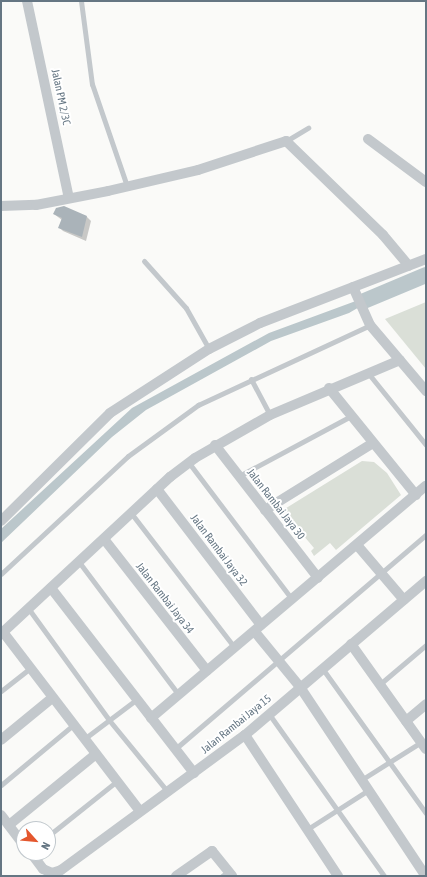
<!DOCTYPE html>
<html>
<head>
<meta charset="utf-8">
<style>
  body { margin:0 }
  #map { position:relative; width:427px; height:877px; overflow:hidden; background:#fafaf8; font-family:"Asap Condensed",sans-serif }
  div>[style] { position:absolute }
  .green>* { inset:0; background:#dadfd7 }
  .water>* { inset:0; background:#bbc7cb }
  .shadow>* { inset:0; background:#0003 }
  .river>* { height:16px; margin:-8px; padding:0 8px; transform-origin:8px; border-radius:8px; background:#bbc7cb }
  .building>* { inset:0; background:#aab3b9 }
  .lane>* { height:5px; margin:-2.5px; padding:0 2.5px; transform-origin:2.5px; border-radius:2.5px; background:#c3c8cc }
  .street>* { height:10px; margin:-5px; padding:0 5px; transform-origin:5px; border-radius:5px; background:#c3c8cc }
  span { translate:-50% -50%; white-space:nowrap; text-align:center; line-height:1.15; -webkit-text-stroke:4px #fff; paint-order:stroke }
  .street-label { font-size:11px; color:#657683 }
  .frame { position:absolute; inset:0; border:2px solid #657683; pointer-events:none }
  .north { position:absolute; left:16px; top:821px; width:40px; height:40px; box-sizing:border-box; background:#fff; border:1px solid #c1c8cd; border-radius:50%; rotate:117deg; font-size:11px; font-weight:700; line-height:16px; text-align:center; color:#657683 }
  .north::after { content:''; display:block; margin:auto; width:14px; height:18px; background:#e4572e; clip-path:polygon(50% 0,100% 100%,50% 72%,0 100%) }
</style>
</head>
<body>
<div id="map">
  <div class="green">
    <div style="clip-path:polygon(426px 302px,426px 369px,385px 319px)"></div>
    <div style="clip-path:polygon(362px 461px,374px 462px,387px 473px,401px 495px,336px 550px,330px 543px,314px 556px,311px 551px,314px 548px,303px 535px,297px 539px,282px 520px,283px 510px)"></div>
  </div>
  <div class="water">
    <div style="clip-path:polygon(372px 295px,373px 299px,349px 313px,271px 341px,146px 410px,112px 437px,1px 543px,1px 529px,132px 408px,269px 333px)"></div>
  </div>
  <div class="shadow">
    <div style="clip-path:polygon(54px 214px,87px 217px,91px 221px,86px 241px,63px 231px,59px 227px,62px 220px)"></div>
  </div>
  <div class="river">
    <div style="left:364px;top:301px;width:67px;rotate:-22.8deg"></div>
  </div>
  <div class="building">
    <div style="clip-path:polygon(64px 206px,87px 216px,82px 237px,58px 228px,62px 218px,53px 214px,56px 208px)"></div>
  </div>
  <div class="lane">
    <div style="left:81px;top:1px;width:84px;rotate:82.5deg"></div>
    <div style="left:92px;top:84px;width:108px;rotate:71.1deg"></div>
    <div style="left:286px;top:141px;width:26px;rotate:-31deg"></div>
    <div style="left:144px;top:261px;width:63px;rotate:48.2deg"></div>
    <div style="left:186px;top:308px;width:47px;rotate:60.7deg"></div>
    <div style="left:368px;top:373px;width:92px;rotate:51.1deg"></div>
    <div style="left:251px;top:379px;width:41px;rotate:62.2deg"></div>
    <div style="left:189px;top:463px;width:171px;rotate:52.9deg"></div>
    <div style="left:239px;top:476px;width:127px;rotate:-28.2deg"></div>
    <div style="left:131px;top:513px;width:170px;rotate:52.4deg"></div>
    <div style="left:79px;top:562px;width:166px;rotate:53.1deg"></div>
    <div style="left:1px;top:574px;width:173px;rotate:-42.9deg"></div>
    <div style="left:128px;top:456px;width:87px;rotate:-36.1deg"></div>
    <div style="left:198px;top:405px;width:190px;rotate:-24.9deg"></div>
    <div style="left:28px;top:608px;width:138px;rotate:54.1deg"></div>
    <div style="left:109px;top:720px;width:93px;rotate:50.7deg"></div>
    <div style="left:322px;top:668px;width:178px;rotate:54.4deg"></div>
    <div style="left:380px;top:684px;width:60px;rotate:-40.3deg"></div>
    <div style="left:1px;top:691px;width:36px;rotate:-38deg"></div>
    <div style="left:269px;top:714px;width:199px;rotate:54.6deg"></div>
    <div style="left:84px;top:739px;width:66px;rotate:-37deg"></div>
    <div style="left:175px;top:749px;width:330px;rotate:-40.5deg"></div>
    <div style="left:361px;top:780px;width:71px;rotate:-32.3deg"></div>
    <div style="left:1px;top:785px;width:94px;rotate:-39.8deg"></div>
    <div style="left:306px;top:830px;width:72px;rotate:-32.6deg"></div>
    <div style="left:48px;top:836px;width:88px;rotate:-38.6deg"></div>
    <div style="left:222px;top:876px;width:9px;rotate:-36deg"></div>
  </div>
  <div class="street">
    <div style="left:27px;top:1px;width:201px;rotate:78deg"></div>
    <div style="left:368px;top:139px;width:72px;rotate:36.6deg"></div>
    <div style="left:1px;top:206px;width:35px;rotate:-2deg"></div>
    <div style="left:36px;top:205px;width:73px;rotate:-11deg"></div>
    <div style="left:108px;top:191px;width:92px;rotate:-13.1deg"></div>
    <div style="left:198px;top:170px;width:93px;rotate:-18.2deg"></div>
    <div style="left:286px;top:141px;width:135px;rotate:44.1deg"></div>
    <div style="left:383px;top:235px;width:40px;rotate:50deg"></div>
    <div style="left:353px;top:287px;width:42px;rotate:65.9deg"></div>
    <div style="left:370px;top:325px;width:87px;rotate:49.7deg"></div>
    <div style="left:329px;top:388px;width:138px;rotate:50.9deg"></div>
    <div style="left:215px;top:445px;width:168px;rotate:52.2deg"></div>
    <div style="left:157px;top:489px;width:171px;rotate:52.6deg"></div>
    <div style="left:265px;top:510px;width:127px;rotate:-31.8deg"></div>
    <div style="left:1px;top:521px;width:153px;rotate:-44.7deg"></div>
    <div style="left:110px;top:413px;width:118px;rotate:-32.9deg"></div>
    <div style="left:209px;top:349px;width:57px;rotate:-27deg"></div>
    <div style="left:260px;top:323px;width:178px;rotate:-21.1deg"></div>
    <div style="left:104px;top:539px;width:167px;rotate:52deg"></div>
    <div style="left:357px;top:545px;width:72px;rotate:49.5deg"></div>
    <div style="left:51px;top:588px;width:234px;rotate:52.3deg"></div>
    <div style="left:3px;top:632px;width:225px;rotate:52.6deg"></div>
    <div style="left:255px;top:632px;width:71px;rotate:50.7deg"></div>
    <div style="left:300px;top:687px;width:226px;rotate:56.4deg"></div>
    <div style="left:1px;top:634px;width:231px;rotate:-42.9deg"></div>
    <div style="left:170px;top:477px;width:31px;rotate:-37deg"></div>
    <div style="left:195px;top:458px;width:86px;rotate:-29.8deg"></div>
    <div style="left:270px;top:415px;width:141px;rotate:-22.9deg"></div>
    <div style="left:351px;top:644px;width:129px;rotate:54.5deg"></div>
    <div style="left:151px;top:718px;width:360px;rotate:-40.2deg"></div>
    <div style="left:406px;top:721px;width:26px;rotate:-40deg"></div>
    <div style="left:245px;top:735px;width:169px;rotate:56.6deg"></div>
    <div style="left:1px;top:740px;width:66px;rotate:-39.5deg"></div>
    <div style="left:1px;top:815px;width:38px;rotate:53deg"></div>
    <div style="left:9px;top:825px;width:112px;rotate:-39.2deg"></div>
    <div style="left:31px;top:853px;width:20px;rotate:53deg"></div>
    <div style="left:43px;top:869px;width:10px;rotate:24deg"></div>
    <div style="left:52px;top:873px;width:9px;rotate:-18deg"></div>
    <div style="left:61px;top:870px;width:228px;rotate:-36.3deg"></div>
    <div style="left:245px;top:735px;width:238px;rotate:-40.4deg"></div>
    <div style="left:176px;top:876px;width:44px;rotate:-34.8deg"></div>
    <div style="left:212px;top:851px;width:32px;rotate:51deg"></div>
  </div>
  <div class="street-label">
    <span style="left:61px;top:97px;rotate:78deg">Jalan PM 2/3C</span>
    <span style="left:276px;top:504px;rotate:52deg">Jalan Rambai Jaya 30</span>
    <span style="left:219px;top:550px;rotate:53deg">Jalan Rambai Jaya 32</span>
    <span style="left:165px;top:598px;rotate:52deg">Jalan Rambai Jaya 34</span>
    <span style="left:236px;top:724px;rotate:-39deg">Jalan Rambai Jaya 15</span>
  </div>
  <div class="frame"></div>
  <div class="north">N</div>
</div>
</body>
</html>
